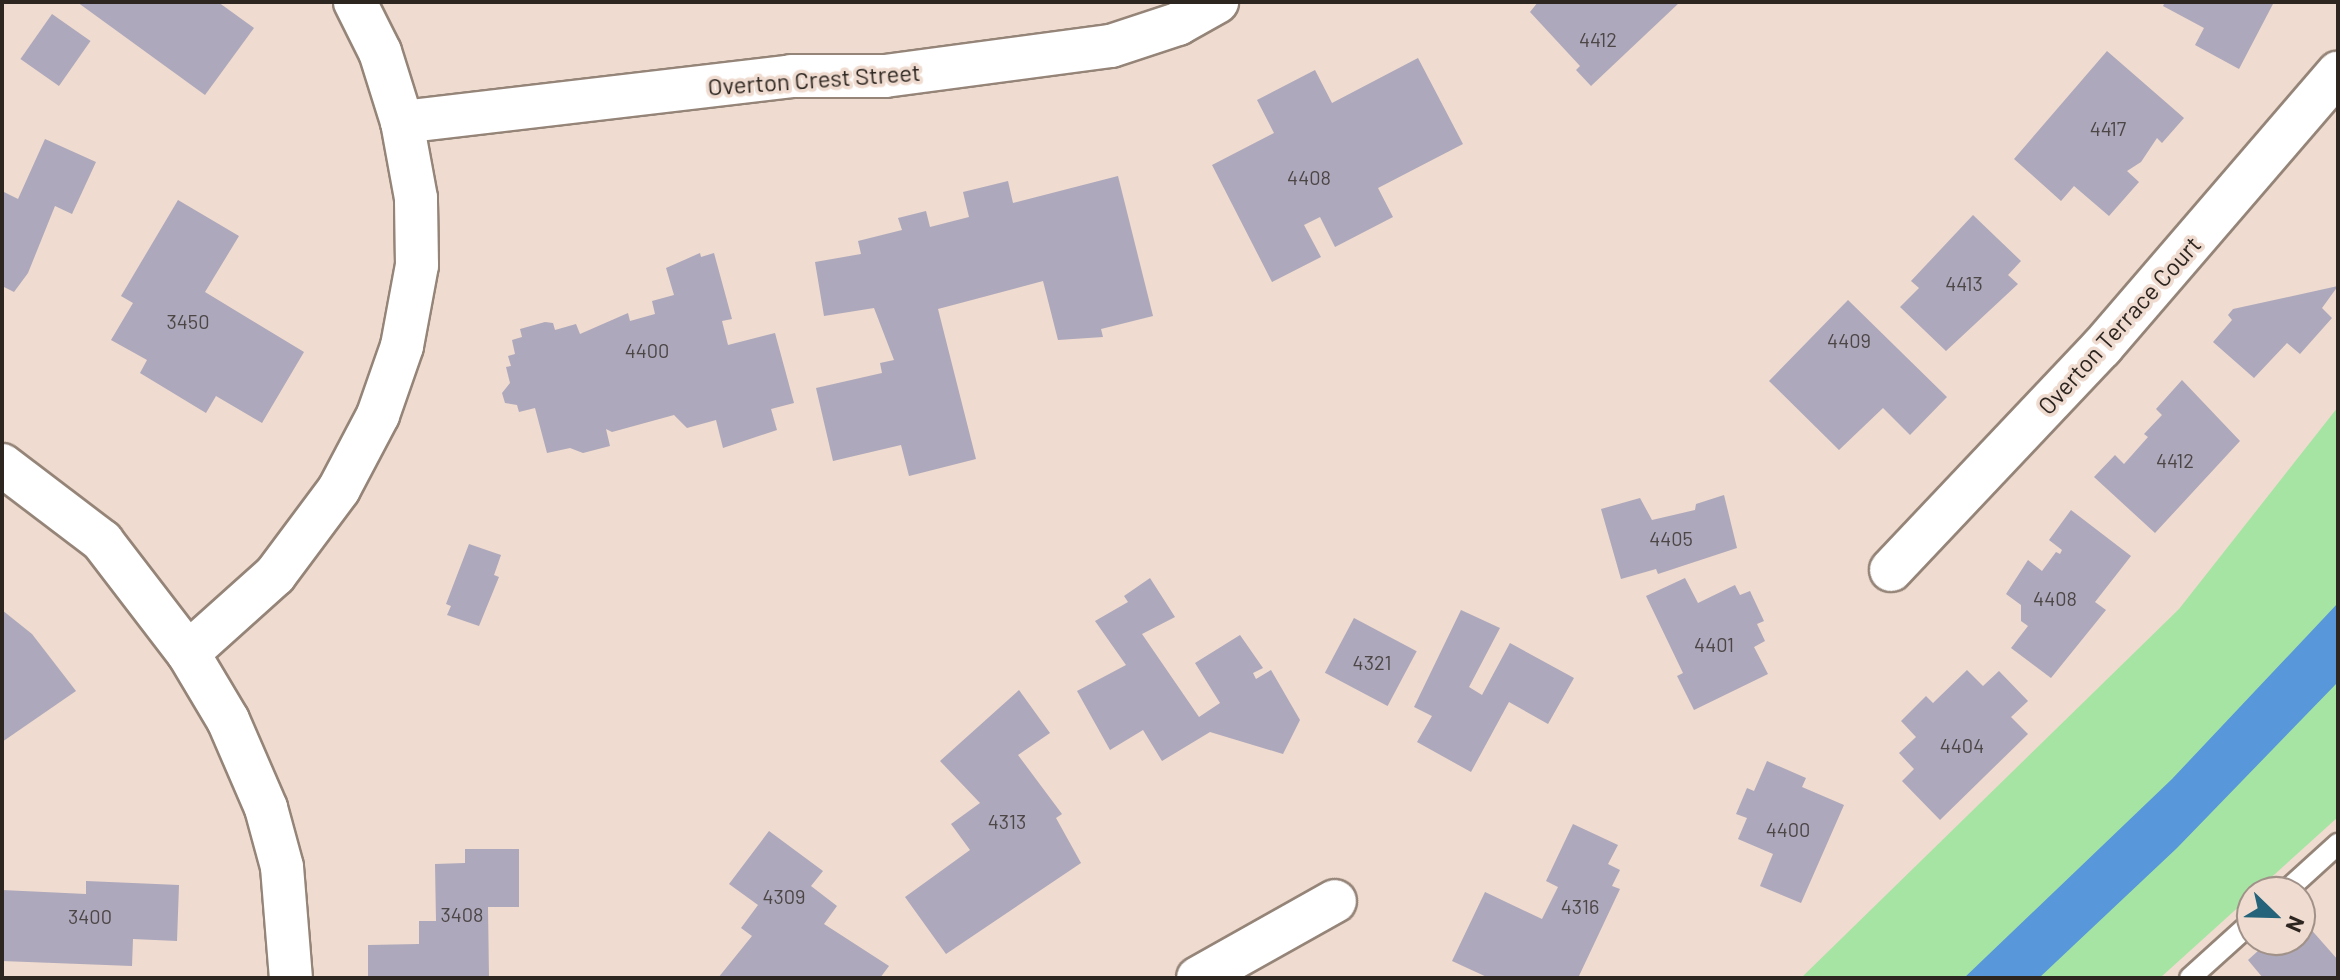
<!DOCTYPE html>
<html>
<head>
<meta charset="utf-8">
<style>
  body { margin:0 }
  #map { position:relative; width:2340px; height:980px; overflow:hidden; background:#efdbcf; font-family:Barlow,sans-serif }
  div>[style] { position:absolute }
  .green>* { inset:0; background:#a6e4a4 }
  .water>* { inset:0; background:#5897d9 }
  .building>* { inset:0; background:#ada8bb; transform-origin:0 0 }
  .roads { filter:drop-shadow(2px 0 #958478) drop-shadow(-2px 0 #958478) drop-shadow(0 2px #958478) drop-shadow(0 -2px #958478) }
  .service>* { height:20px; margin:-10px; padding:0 10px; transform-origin:10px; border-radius:10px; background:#fff }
  .minor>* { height:42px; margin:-21px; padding:0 21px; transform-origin:21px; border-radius:21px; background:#fff }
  span { translate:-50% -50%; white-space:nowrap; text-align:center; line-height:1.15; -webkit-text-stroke:7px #efdbcf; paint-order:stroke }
  .number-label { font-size:20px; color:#4c4647 }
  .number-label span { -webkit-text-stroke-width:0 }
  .street-label { font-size:24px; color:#2c2520 }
  .frame { position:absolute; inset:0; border:4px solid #2c2520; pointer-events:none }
  .north { position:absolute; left:2236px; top:876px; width:80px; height:80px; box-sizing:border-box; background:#efdbcf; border:2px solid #a19289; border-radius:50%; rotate:113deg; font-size:22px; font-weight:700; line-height:32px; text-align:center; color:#2c2520 }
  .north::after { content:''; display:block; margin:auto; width:28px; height:36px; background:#246379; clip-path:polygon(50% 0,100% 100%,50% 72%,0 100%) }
</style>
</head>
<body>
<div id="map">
  <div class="green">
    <div style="clip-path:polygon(2338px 407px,2338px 817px,2160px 978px,1801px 978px,2179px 609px)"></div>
  </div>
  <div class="water">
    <div style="clip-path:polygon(2338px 603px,2338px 682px,2177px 848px,2039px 978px,1964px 978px,2172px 779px)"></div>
  </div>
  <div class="building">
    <div style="clip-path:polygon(77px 2px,218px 2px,254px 28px,205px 95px)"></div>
    <div style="clip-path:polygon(1538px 2px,1680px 2px,1591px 86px,1576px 70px,1580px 66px,1530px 12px)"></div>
    <div style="clip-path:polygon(2165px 2px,2274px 2px,2239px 69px,2195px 45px,2204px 28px,2163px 6px)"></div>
    <div style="left:52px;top:14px;width:47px;height:55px;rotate:35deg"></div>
    <div style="clip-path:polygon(2107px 51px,2184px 118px,2162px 143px,2157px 138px,2141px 162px,2127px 171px,2139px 182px,2109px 216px,2074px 186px,2061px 201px,2014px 159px)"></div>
    <div style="clip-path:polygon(1418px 58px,1463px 144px,1378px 188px,1393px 217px,1335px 247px,1320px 217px,1304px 225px,1321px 257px,1272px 282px,1212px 165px,1274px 133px,1257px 100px,1315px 70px,1332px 103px)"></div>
    <div style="clip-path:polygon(45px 139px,96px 162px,72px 214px,55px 206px,28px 273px,14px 292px,2px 286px,2px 191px,18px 199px)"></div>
    <div style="clip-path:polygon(1118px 176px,1153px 316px,1101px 329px,1103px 337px,1058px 340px,1043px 281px,938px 309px,976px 459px,909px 476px,901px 445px,833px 461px,816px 388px,882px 373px,880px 363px,894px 360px,874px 308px,824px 316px,815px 262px,861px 254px,858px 241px,902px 230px,898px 218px,926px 211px,930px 227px,969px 217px,963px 192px,1008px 181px,1013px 203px)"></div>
    <div style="clip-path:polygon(178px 200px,239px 236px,205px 292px,304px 352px,262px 423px,216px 396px,206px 413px,140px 373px,147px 360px,111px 340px,133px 303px,121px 296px)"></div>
    <div style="clip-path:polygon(1973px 215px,2021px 261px,2008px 275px,2018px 284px,1946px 351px,1900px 307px,1919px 288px,1911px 281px)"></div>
    <div style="clip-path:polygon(700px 253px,701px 257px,714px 253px,732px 319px,722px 321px,728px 345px,775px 333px,794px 403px,771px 409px,777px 430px,723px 448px,716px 420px,687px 428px,674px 415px,612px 432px,606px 429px,610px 446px,583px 453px,570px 448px,547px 453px,535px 408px,519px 412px,517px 405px,505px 403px,502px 393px,510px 383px,506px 367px,511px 366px,508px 356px,515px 354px,512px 340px,522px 337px,520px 329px,545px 322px,553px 323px,555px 330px,576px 324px,580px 334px,628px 313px,630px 321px,655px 314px,652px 301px,674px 295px,666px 268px)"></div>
    <div style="clip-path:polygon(2338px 286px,2322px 308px,2332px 318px,2300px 354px,2287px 343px,2254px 378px,2213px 342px,2232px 320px,2228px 315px,2233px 309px)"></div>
    <div style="clip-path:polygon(1848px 300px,1947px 397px,1910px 435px,1883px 408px,1839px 450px,1769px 381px)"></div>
    <div style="clip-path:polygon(2182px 380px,2240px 441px,2155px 533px,2094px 477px,2115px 455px,2124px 464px,2148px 437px,2144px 434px,2162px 415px,2156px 409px)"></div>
    <div style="clip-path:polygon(1724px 495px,1737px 548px,1658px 574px,1656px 569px,1621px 579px,1601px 509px,1640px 498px,1652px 520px,1695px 510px,1696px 504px)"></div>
    <div style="clip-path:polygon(2071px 510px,2131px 556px,2095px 602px,2106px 610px,2051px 678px,2011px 648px,2028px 626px,2021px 621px,2021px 605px,2006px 594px,2028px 560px,2042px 571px,2056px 552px,2060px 554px,2062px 550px,2049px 540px)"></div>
    <div style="clip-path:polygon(469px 544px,501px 555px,494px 575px,499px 577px,479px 626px,447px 615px,451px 606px,446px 604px)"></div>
    <div style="clip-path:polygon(1150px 578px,1175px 617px,1142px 634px,1199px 717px,1220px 703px,1195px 663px,1240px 635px,1263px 668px,1253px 673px,1256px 679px,1271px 670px,1300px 720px,1283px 754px,1210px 732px,1162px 761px,1143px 730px,1110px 750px,1077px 691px,1126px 665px,1095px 621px,1128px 602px,1124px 596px)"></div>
    <div style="clip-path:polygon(1685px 578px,1698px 603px,1735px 585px,1740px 595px,1750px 591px,1764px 621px,1757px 624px,1765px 641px,1754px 647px,1768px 674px,1694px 710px,1677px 676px,1683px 673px,1646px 596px)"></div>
    <div style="clip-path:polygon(2px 610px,32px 634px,76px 691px,2px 742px)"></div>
    <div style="clip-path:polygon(1461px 610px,1500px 628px,1469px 687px,1482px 695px,1510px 643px,1574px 678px,1548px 724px,1509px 702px,1471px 772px,1417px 742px,1432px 716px,1414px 707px)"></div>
    <div style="left:1354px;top:618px;width:71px;height:62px;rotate:28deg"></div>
    <div style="clip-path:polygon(1967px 670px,1983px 686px,1999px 671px,2028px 701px,2011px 717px,2028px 734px,1940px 820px,1902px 781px,1914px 769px,1899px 753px,1916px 737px,1901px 721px,1926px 696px,1933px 703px)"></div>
    <div style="clip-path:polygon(1019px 690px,1050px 733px,1018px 755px,1062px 814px,1056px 818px,1081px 863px,946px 954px,905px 897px,970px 850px,951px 824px,980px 803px,940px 761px)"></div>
    <div style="clip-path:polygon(1767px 761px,1806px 778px,1802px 787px,1844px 805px,1801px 903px,1760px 886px,1773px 854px,1738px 839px,1747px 818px,1736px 814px,1747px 788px,1754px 791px)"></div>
    <div style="clip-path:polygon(1573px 824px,1618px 845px,1608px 864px,1620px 870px,1612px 886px,1620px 889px,1578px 978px,1489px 978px,1452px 961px,1485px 892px,1542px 919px,1558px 887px,1546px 881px)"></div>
    <div style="clip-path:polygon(769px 831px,823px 871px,811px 886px,837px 906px,824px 924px,889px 966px,880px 978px,718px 978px,752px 936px,741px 928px,758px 905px,729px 884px)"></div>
    <div style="clip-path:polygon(465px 849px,519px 849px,519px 907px,488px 907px,489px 978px,368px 978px,368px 945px,419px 944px,419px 921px,436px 921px,435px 864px,465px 863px)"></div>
    <div style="clip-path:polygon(86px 881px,179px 885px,177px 941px,133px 939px,132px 966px,2px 961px,2px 890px,86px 894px)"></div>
    <div style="clip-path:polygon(2300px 917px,2338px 960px,2338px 978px,2263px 978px,2248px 960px,2270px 940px,2300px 940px)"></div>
  </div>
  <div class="roads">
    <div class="service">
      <div style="left:2285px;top:892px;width:72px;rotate:-42.2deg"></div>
      <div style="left:2190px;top:978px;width:84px;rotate:-42.1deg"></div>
    </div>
    <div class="minor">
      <div style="left:402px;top:122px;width:392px;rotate:-6.7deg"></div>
      <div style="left:791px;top:76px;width:94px"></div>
      <div style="left:885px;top:76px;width:228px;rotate:-7.6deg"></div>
      <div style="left:1111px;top:46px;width:71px;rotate:-18.2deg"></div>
      <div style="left:1178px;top:24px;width:45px;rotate:-29.4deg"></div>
      <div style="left:2px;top:465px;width:126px;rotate:37.2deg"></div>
      <div style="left:102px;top:541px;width:141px;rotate:52.5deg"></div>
      <div style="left:188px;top:653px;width:78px;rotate:59.2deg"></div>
      <div style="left:228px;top:720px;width:96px;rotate:66.6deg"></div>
      <div style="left:266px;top:808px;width:61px;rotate:74.8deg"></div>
      <div style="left:282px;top:867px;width:111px;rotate:85.4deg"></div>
      <div style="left:1891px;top:570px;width:307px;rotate:-46.6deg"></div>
      <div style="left:2102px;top:347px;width:362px;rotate:-49.3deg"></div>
      <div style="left:188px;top:653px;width:117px;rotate:-41.9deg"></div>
      <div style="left:275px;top:575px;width:107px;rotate:-53.3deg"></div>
      <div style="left:339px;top:489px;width:84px;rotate:-62.2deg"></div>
      <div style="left:378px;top:415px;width:73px;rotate:-70.8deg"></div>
      <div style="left:402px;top:346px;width:82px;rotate:-79.5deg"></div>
      <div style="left:417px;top:265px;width:67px;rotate:-90.9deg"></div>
      <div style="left:416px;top:198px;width:77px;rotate:-100.4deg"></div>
      <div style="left:402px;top:122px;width:73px;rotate:-107.4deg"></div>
      <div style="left:380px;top:52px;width:56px;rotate:-116.6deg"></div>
      <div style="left:1198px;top:978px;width:157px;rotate:-29.3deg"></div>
    </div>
  </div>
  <div class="number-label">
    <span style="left:1598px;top:39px">4412</span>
    <span style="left:2108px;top:128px">4417</span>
    <span style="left:1309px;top:177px">4408</span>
    <span style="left:1964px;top:283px">4413</span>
    <span style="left:188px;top:321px">3450</span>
    <span style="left:1849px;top:340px">4409</span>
    <span style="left:647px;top:350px">4400</span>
    <span style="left:2175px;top:460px">4412</span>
    <span style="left:1671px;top:538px">4405</span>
    <span style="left:2055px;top:598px">4408</span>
    <span style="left:1714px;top:644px">4401</span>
    <span style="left:1372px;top:662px">4321</span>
    <span style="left:1962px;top:745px">4404</span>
    <span style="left:1007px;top:821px">4313</span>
    <span style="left:1788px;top:829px">4400</span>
    <span style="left:784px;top:896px">4309</span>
    <span style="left:1580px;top:906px">4316</span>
    <span style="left:462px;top:914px">3408</span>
    <span style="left:90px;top:916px">3400</span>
  </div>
  <div class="street-label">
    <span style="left:814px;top:79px;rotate:-4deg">Overton Crest Street</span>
    <span style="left:2119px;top:325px;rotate:-48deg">Overton Terrace Court</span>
  </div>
  <div class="frame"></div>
  <div class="north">N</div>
</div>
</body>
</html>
